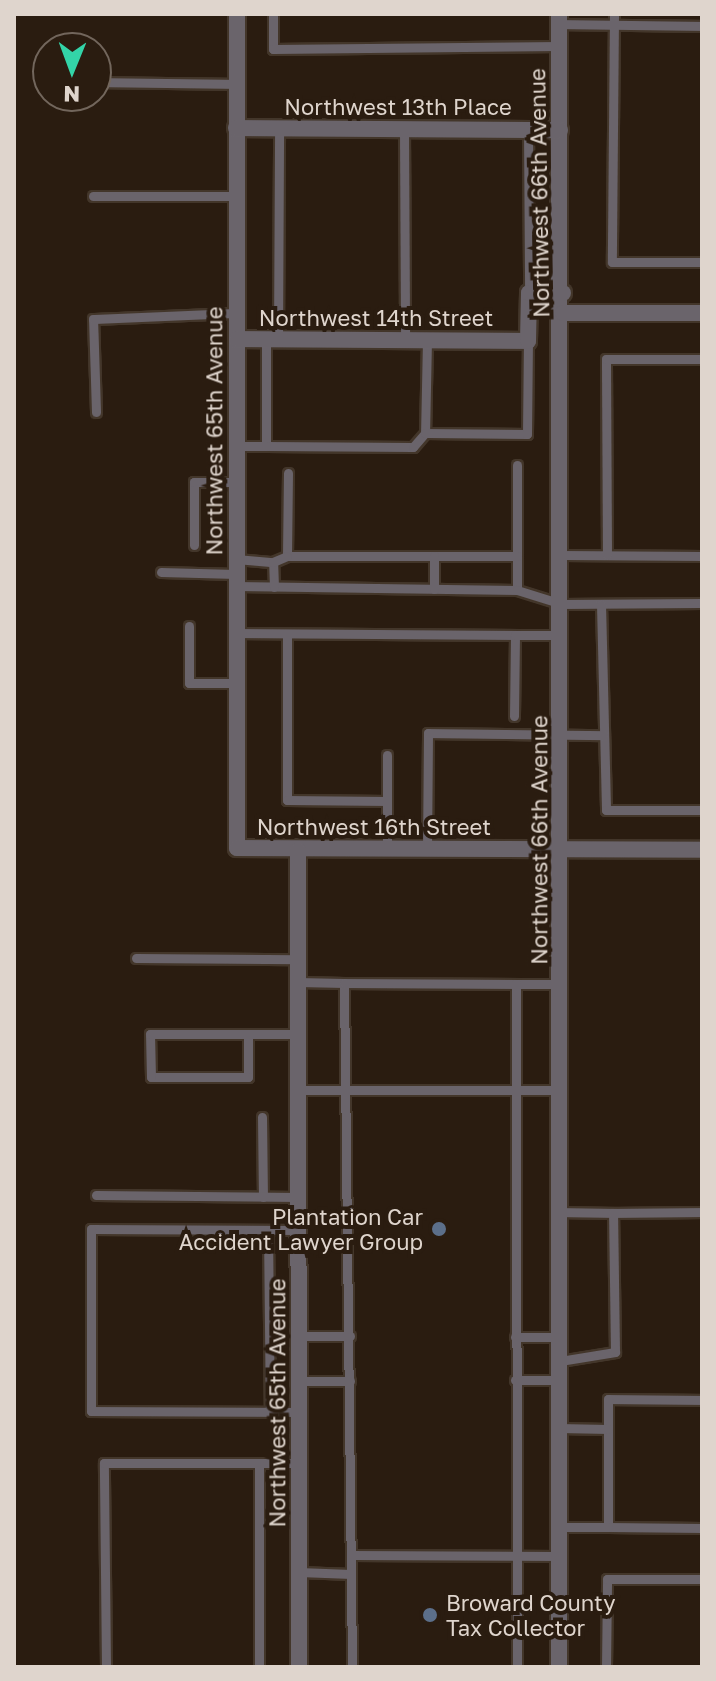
<!DOCTYPE html>
<html>
<head>
<meta charset="utf-8">
<style>
  body { margin:0 }
  #map { position:relative; width:716px; height:1681px; overflow:hidden; background:#2a1c10; font-family:"Golos Text",sans-serif }
  div>[style] { position:absolute }
  .roads { filter:drop-shadow(2px 0 #43362a) drop-shadow(-2px 0 #43362a) drop-shadow(0 2px #43362a) drop-shadow(0 -2px #43362a) }
  .service>* { height:9px; margin:-4.5px; padding:0 4.5px; transform-origin:4.5px; border-radius:4.5px; background:#6a646b }
  .minor>* { height:16px; margin:-8px; padding:0 8px; transform-origin:8px; border-radius:8px; background:#6a646b }
  .dots>* { width:22px; height:22px; translate:-50% -50%; box-sizing:border-box; border:4px solid #2a1c10; border-radius:50% }
  span { translate:-50% -50%; white-space:nowrap; text-align:center; line-height:1.15; -webkit-text-stroke:8px #2a1c10; paint-order:stroke }
  .street-label { font-size:22px; color:#dfd5cd }
  .poi-label { font-size:22px; color:#dfd5cd }
  .right { translate:-100% -50%; text-align:right }
  .left { translate:0 -50%; text-align:left }
  .frame { position:absolute; inset:0; border:16px solid #dfd5cd; pointer-events:none }
  .north { position:absolute; left:32px; top:32px; width:80px; height:80px; box-sizing:border-box; background:#2a1c10; border:2px solid #72665c; border-radius:50%; rotate:181deg; font-size:22px; font-weight:700; line-height:32px; text-align:center; color:#dfd5cd }
  .north::after { content:''; display:block; margin:auto; width:28px; height:36px; background:#33d4a8; clip-path:polygon(50% 0,100% 100%,50% 72%,0 100%) }
</style>
</head>
<body>
<div id="map">
  <div class="roads">
    <div class="service">
      <div style="left:273px;top:14px;width:35px;rotate:90deg"></div>
      <div style="left:273px;top:49px;width:286px;rotate:-0.6deg"></div>
      <div style="left:614px;top:14px;width:248px;rotate:90.5deg"></div>
      <div style="left:612px;top:262px;width:90px"></div>
      <div style="left:559px;top:24px;width:143px;rotate:0.8deg"></div>
      <div style="left:96px;top:82px;width:141px;rotate:0.8deg"></div>
      <div style="left:404px;top:130px;width:210px;rotate:89.7deg"></div>
      <div style="left:528px;top:130px;width:163px;rotate:89.6deg"></div>
      <div style="left:93px;top:196px;width:143px"></div>
      <div style="left:266px;top:339px;width:107px;rotate:90deg"></div>
      <div style="left:266px;top:446px;width:147px;rotate:0.4deg"></div>
      <div style="left:413px;top:447px;width:18px;rotate:-49deg"></div>
      <div style="left:278px;top:339px;width:210px;rotate:-89.7deg"></div>
      <div style="left:427px;top:340px;width:93px;rotate:91.2deg"></div>
      <div style="left:425px;top:433px;width:102px;rotate:0.6deg"></div>
      <div style="left:527px;top:434px;width:93px;rotate:-89.4deg"></div>
      <div style="left:96px;top:412px;width:93px;rotate:-91.8deg"></div>
      <div style="left:93px;top:319px;width:143px;rotate:-2.4deg"></div>
      <div style="left:237px;top:446px;width:29px"></div>
      <div style="left:517px;top:465px;width:125px;rotate:90deg"></div>
      <div style="left:288px;top:473px;width:83px;rotate:90.7deg"></div>
      <div style="left:287px;top:556px;width:230px"></div>
      <div style="left:194px;top:545px;width:63px;rotate:-90deg"></div>
      <div style="left:194px;top:482px;width:42px"></div>
      <div style="left:562px;top:555px;width:140px;rotate:0.4deg"></div>
      <div style="left:607px;top:555px;width:196px;rotate:-90.3deg"></div>
      <div style="left:606px;top:359px;width:96px"></div>
      <div style="left:236px;top:559px;width:37px;rotate:5deg"></div>
      <div style="left:161px;top:572px;width:75px;rotate:1.5deg"></div>
      <div style="left:236px;top:586px;width:281px;rotate:0.8deg"></div>
      <div style="left:517px;top:590px;width:47px;rotate:17.3deg"></div>
      <div style="left:562px;top:604px;width:140px;rotate:-0.4deg"></div>
      <div style="left:274px;top:587px;width:25px;rotate:-92deg"></div>
      <div style="left:273px;top:562px;width:15px;rotate:-23deg"></div>
      <div style="left:434px;top:589px;width:33px;rotate:-90deg"></div>
      <div style="left:601px;top:604px;width:206px;rotate:88.6deg"></div>
      <div style="left:606px;top:810px;width:96px"></div>
      <div style="left:189px;top:626px;width:57px;rotate:90deg"></div>
      <div style="left:189px;top:683px;width:47px"></div>
      <div style="left:235px;top:633px;width:280px;rotate:0.4deg"></div>
      <div style="left:515px;top:635px;width:81px;rotate:90.7deg"></div>
      <div style="left:287px;top:634px;width:166px;rotate:90deg"></div>
      <div style="left:287px;top:800px;width:100px;rotate:0.6deg"></div>
      <div style="left:515px;top:635px;width:47px"></div>
      <div style="left:387px;top:755px;width:95px;rotate:90deg"></div>
      <div style="left:427px;top:850px;width:117px;rotate:-89.5deg"></div>
      <div style="left:428px;top:733px;width:176px;rotate:0.7deg"></div>
      <div style="left:136px;top:958px;width:162px;rotate:0.4deg"></div>
      <div style="left:298px;top:982px;width:46px;rotate:1.2deg"></div>
      <div style="left:516px;top:984px;width:44px"></div>
      <div style="left:248px;top:1034px;width:43px;rotate:90deg"></div>
      <div style="left:248px;top:1077px;width:97px;rotate:180deg"></div>
      <div style="left:151px;top:1077px;width:43px;rotate:-91.3deg"></div>
      <div style="left:150px;top:1034px;width:148px"></div>
      <div style="left:298px;top:1090px;width:262px"></div>
      <div style="left:262px;top:1117px;width:80px;rotate:89.3deg"></div>
      <div style="left:96px;top:1195px;width:202px;rotate:0.6deg"></div>
      <div style="left:560px;top:1212px;width:53px;rotate:1.1deg"></div>
      <div style="left:268px;top:1230px;width:182px;rotate:89.4deg"></div>
      <div style="left:299px;top:1230px;width:208px;rotate:-179.7deg"></div>
      <div style="left:91px;top:1229px;width:182px;rotate:90deg"></div>
      <div style="left:91px;top:1411px;width:208px;rotate:0.3deg"></div>
      <div style="left:299px;top:1336px;width:51px"></div>
      <div style="left:515px;top:1337px;width:45px"></div>
      <div style="left:560px;top:1361px;width:56px;rotate:-9.3deg"></div>
      <div style="left:615px;top:1352px;width:139px;rotate:-90.8deg"></div>
      <div style="left:613px;top:1213px;width:89px;rotate:-0.6deg"></div>
      <div style="left:515px;top:1380px;width:45px"></div>
      <div style="left:299px;top:1381px;width:51px"></div>
      <div style="left:702px;top:1400px;width:94px;rotate:-179.4deg"></div>
      <div style="left:608px;top:1399px;width:128px;rotate:90deg"></div>
      <div style="left:608px;top:1527px;width:94px;rotate:0.6deg"></div>
      <div style="left:559px;top:1428px;width:49px;rotate:1.2deg"></div>
      <div style="left:259px;top:1463px;width:40px"></div>
      <div style="left:559px;top:1527px;width:49px"></div>
      <div style="left:351px;top:1555px;width:208px;rotate:0.3deg"></div>
      <div style="left:299px;top:1572px;width:52px;rotate:2.2deg"></div>
      <div style="left:106px;top:1667px;width:204px;rotate:-90.6deg"></div>
      <div style="left:104px;top:1463px;width:155px"></div>
      <div style="left:259px;top:1463px;width:204px;rotate:90deg"></div>
      <div style="left:352px;top:1667px;width:684px;rotate:-90.67deg"></div>
      <div style="left:344px;top:983px;width:172px;rotate:0.3deg"></div>
      <div style="left:516px;top:984px;width:683px;rotate:89.92deg"></div>
      <div style="left:606px;top:1667px;width:88px;rotate:-89.3deg"></div>
      <div style="left:607px;top:1579px;width:95px"></div>
    </div>
    <div class="minor">
      <div style="left:237px;top:14px;width:834px;rotate:90deg"></div>
      <div style="left:237px;top:848px;width:465px;rotate:0.2deg"></div>
      <div style="left:559px;top:14px;width:1653px;rotate:90deg"></div>
      <div style="left:236px;top:128px;width:324px;rotate:0.4deg"></div>
      <div style="left:563px;top:313px;width:139px"></div>
      <div style="left:237px;top:339px;width:291px;rotate:0.4deg"></div>
      <div style="left:528px;top:341px;width:48px;rotate:-88.8deg"></div>
      <div style="left:529px;top:293px;width:34px"></div>
      <div style="left:298px;top:851px;width:816px;rotate:89.93deg"></div>
    </div>
  </div>
  <div class="dots">
    <div style="left:439px;top:1229px;background:#5c6f8a"></div>
    <div style="left:430px;top:1615px;background:#5c6f8a"></div>
  </div>
  <div class="street-label">
    <span style="left:398px;top:107px">Northwest 13th Place</span>
    <span style="left:539px;top:193px;rotate:-91deg">Northwest 66th Avenue</span>
    <span style="left:376px;top:318px">Northwest 14th Street</span>
    <span style="left:214px;top:431px;rotate:-90deg">Northwest 65th Avenue</span>
    <span style="left:374px;top:827px">Northwest 16th Street</span>
    <span style="left:539px;top:840px;rotate:-90deg">Northwest 66th Avenue</span>
    <span style="left:277px;top:1403px;rotate:-90deg">Northwest 65th Avenue</span>
  </div>
  <div class="poi-label">
    <span class="right" style="left:423px;top:1229px">Plantation Car<br>Accident Lawyer Group</span>
    <span class="left" style="left:446px;top:1615px">Broward County<br>Tax Collector</span>
  </div>
  <div class="frame"></div>
  <div class="north">N</div>
</div>
</body>
</html>
